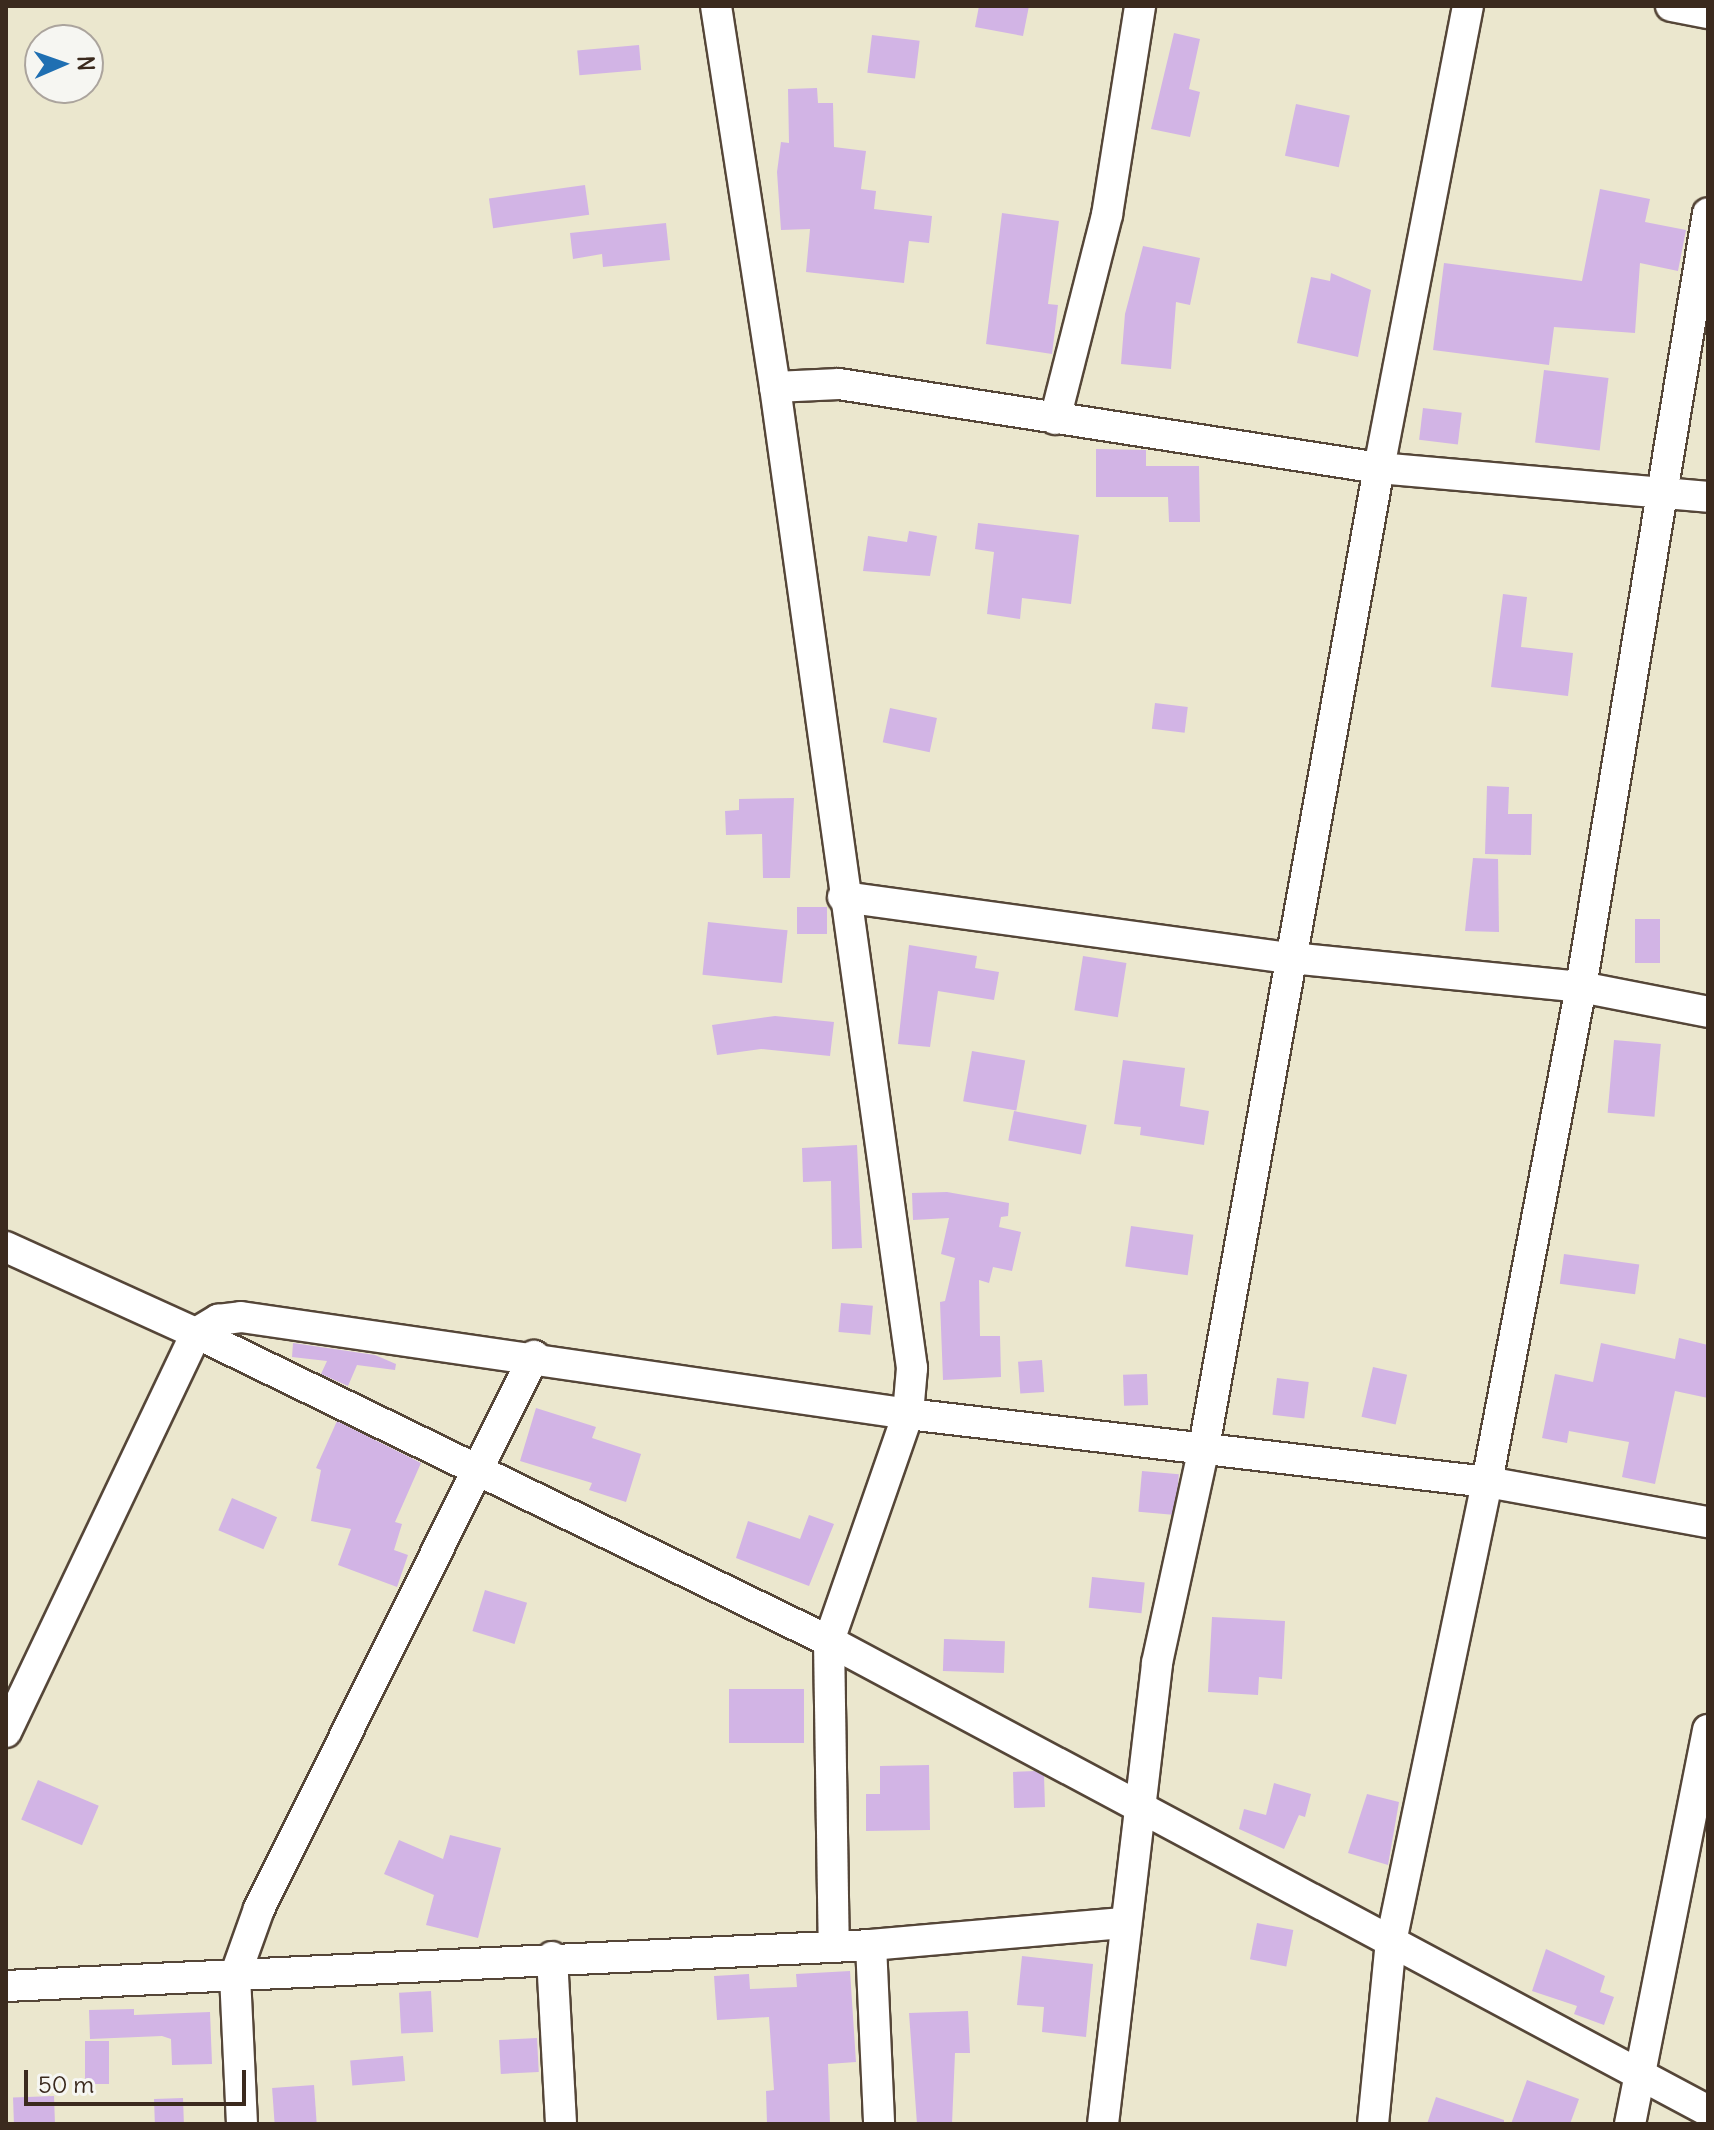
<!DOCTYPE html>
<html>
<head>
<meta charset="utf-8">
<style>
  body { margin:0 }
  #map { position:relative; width:1714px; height:2130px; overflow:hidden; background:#ebe7ce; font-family:Delius,sans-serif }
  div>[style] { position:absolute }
  .building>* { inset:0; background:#d2b4e5; transform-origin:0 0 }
  .roads { filter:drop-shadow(2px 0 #554638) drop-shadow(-2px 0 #554638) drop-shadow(0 2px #554638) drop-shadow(0 -2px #554638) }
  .minor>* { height:30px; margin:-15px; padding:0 15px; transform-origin:15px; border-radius:15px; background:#fff }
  span { translate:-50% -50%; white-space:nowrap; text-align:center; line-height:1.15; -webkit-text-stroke:8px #f6f6f2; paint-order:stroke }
  .frame { position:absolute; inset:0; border:8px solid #3b2a1e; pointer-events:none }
  .north { position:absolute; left:24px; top:24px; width:80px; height:80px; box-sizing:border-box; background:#f6f6f2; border:2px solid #aba49d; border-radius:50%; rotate:88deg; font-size:22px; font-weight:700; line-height:32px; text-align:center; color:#3b2a1e }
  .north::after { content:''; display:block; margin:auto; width:28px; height:36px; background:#1f6fb2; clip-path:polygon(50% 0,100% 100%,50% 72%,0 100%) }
  .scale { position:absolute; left:24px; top:2070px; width:222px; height:36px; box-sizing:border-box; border:4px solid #3b2a1e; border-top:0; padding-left:10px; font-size:24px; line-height:28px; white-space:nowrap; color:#3b2a1e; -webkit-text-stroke:6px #f6f6f2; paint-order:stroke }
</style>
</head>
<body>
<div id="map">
  <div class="building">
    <div style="clip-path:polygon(979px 6px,1029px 6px,1023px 36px,975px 27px)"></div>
    <div style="clip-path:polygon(1174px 33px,1200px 39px,1189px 89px,1200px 92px,1190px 137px,1151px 129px)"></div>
    <div style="left:872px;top:35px;width:48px;height:38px;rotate:7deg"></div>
    <div style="left:639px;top:45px;width:25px;height:62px;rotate:85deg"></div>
    <div style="clip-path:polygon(817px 88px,818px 103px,833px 103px,834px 147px,866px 151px,861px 189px,876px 191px,874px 209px,932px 216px,929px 243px,909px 241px,904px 283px,806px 272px,810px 229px,781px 230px,777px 172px,781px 142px,789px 143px,788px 89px)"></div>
    <div style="left:1296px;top:104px;width:55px;height:53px;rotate:12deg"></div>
    <div style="left:585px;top:185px;width:30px;height:97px;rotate:82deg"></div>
    <div style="clip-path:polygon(1600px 189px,1650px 199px,1645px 222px,1686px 230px,1678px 271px,1640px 263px,1635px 333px,1554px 327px,1549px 365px,1433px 350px,1444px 263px,1582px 281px)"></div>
    <div style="clip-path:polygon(1002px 213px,1059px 221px,1048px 304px,1058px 305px,1052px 354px,986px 344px)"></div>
    <div style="clip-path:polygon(666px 223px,670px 260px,603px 267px,602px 254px,573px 259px,570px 233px)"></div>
    <div style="clip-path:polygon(1143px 246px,1200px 258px,1190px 305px,1176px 302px,1171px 369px,1121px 364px,1125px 314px)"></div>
    <div style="clip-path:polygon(1331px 273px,1371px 290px,1358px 357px,1297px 343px,1311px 277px,1330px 281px)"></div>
    <div style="left:1544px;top:370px;width:65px;height:73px;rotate:7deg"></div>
    <div style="left:1423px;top:408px;width:39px;height:32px;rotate:7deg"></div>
    <div style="clip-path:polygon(1096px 449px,1146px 450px,1146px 466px,1199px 466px,1200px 522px,1169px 522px,1168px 497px,1096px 497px)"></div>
    <div style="clip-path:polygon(978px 523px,1079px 535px,1071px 604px,1022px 598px,1020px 619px,987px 614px,994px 552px,975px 549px)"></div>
    <div style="clip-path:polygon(909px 531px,937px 536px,930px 576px,863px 571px,868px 536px,907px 542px)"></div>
    <div style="clip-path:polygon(1503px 594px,1527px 597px,1521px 647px,1573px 653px,1568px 696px,1491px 687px)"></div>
    <div style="left:1155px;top:703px;width:33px;height:26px;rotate:7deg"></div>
    <div style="left:890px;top:708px;width:48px;height:35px;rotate:12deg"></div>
    <div style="clip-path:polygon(1487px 786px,1509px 787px,1508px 814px,1532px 814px,1531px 855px,1485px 854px)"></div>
    <div style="clip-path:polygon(794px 798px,790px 878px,763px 878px,762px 834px,726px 835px,725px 811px,739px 810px,739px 799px)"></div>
    <div style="clip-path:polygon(1473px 858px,1498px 859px,1499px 932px,1465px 931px)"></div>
    <div style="left:827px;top:907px;width:27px;height:30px;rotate:90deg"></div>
    <div style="left:1635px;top:919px;width:25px;height:44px"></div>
    <div style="left:708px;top:922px;width:80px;height:53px;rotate:6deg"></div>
    <div style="clip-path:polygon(909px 945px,977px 956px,975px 968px,999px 972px,994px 1000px,938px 991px,930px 1047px,898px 1044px)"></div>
    <div style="left:1083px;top:956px;width:44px;height:55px;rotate:9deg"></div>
    <div style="clip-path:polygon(775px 1016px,834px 1022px,830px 1056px,761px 1049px,717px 1055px,712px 1025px)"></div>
    <div style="left:1614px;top:1040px;width:47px;height:73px;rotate:5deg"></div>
    <div style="left:972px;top:1051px;width:54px;height:51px;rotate:10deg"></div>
    <div style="clip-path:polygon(1123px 1060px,1185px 1068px,1180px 1106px,1209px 1111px,1204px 1145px,1140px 1135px,1141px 1127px,1114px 1124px)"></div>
    <div style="left:1014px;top:1111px;width:74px;height:30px;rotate:11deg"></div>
    <div style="clip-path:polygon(857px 1145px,862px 1248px,832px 1249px,831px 1181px,803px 1182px,802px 1148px)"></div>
    <div style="clip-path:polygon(947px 1192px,1009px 1203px,1008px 1216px,1001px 1217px,999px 1227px,1021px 1232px,1012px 1271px,993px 1267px,989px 1283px,979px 1280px,980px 1336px,1000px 1336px,1001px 1377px,943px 1380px,940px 1302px,945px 1301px,955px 1258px,941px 1254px,949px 1218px,913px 1220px,912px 1193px)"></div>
    <div style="left:1131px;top:1226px;width:63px;height:41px;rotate:8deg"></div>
    <div style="left:1564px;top:1254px;width:76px;height:30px;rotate:8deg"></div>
    <div style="left:841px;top:1303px;width:32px;height:29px;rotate:5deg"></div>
    <div style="clip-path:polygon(1679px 1338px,1708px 1345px,1708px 1398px,1675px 1391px,1655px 1484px,1622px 1477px,1629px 1442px,1569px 1431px,1567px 1443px,1542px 1438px,1555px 1374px,1593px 1382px,1601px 1343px,1675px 1359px)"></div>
    <div style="clip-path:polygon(293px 1343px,375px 1355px,396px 1364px,395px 1370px,357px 1365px,348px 1386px,321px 1374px,327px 1361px,292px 1357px)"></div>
    <div style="left:1042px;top:1360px;width:32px;height:24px;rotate:86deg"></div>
    <div style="left:1373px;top:1367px;width:35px;height:51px;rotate:13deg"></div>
    <div style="left:1147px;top:1374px;width:31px;height:24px;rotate:88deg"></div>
    <div style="left:1277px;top:1378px;width:32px;height:37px;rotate:7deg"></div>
    <div style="clip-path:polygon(536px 1408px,596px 1427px,592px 1438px,641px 1454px,626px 1502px,589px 1490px,592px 1483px,520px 1461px)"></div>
    <div style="clip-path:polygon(337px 1421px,421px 1463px,395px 1522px,402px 1524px,394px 1550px,408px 1555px,397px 1587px,338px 1565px,351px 1529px,311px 1521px,321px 1470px,316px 1468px)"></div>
    <div style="left:1142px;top:1471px;width:37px;height:41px;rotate:5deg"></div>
    <div style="left:232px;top:1498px;width:49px;height:35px;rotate:23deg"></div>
    <div style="clip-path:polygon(809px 1515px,834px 1524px,809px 1586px,736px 1558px,748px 1521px,800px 1539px)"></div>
    <div style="left:1092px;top:1577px;width:53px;height:31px;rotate:6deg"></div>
    <div style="left:485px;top:1590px;width:44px;height:43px;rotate:17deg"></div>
    <div style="clip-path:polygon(1212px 1617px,1285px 1621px,1282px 1679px,1259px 1677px,1258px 1695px,1208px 1692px)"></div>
    <div style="left:944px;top:1639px;width:61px;height:32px;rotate:2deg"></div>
    <div style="left:729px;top:1689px;width:75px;height:54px"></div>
    <div style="clip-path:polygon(929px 1765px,930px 1830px,866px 1831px,866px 1794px,880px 1794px,880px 1766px)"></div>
    <div style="clip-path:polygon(1035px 1771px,1044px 1776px,1045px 1807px,1014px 1808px,1013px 1772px)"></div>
    <div style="left:38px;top:1780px;width:66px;height:43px;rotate:23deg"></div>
    <div style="clip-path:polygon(1274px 1783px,1311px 1794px,1305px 1817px,1299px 1815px,1284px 1849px,1239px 1829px,1244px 1809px,1266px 1815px)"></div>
    <div style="clip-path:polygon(1367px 1794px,1399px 1802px,1388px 1865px,1348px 1853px)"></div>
    <div style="clip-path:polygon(450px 1835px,501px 1848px,478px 1938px,426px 1925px,434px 1895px,384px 1874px,399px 1840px,443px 1859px)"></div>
    <div style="left:1257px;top:1923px;width:37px;height:37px;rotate:11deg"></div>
    <div style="clip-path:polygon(1546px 1949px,1605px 1976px,1600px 1992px,1614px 1997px,1604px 2025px,1574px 2014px,1577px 2006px,1532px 1991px)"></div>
    <div style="clip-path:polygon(1022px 1956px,1093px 1964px,1086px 2037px,1042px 2032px,1044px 2007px,1017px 2005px)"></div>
    <div style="clip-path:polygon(850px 1971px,856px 2062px,828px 2064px,830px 2124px,767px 2124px,766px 2091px,774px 2090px,769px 2017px,717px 2020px,714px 1976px,749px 1974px,750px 1989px,797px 1987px,796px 1974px)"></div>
    <div style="left:431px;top:1991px;width:41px;height:32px;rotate:87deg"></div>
    <div style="clip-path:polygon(134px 2009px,134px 2015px,210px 2012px,212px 2064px,172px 2065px,171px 2039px,162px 2036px,90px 2039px,89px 2010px)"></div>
    <div style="clip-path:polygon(968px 2011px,970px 2053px,955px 2053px,952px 2124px,917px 2124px,909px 2013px)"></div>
    <div style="left:537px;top:2038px;width:34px;height:38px;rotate:87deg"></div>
    <div style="left:85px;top:2041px;width:24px;height:43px"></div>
    <div style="left:403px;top:2056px;width:25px;height:53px;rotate:85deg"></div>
    <div style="clip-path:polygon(1527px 2080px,1579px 2099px,1570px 2124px,1511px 2124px)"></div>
    <div style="left:314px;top:2085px;width:39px;height:42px;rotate:86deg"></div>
    <div style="left:54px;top:2096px;width:28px;height:41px;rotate:88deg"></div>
    <div style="clip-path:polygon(1436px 2097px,1504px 2120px,1504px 2124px,1427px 2124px)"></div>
    <div style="left:183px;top:2098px;width:26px;height:29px;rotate:88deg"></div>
  </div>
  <div class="roads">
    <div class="minor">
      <div style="left:716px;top:6px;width:386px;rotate:81.2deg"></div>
      <div style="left:775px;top:387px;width:991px;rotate:82.05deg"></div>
      <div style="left:912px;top:1368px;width:46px;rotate:95deg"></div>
      <div style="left:908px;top:1414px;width:240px;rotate:109.2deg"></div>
      <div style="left:829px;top:1641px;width:305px;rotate:89.1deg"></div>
      <div style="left:1671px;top:6px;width:38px;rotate:11deg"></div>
      <div style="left:775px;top:387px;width:64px;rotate:-2.7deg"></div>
      <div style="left:839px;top:384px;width:546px;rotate:8.84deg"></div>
      <div style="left:1379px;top:468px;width:330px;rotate:5deg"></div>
      <div style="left:1055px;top:419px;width:211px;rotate:-75.7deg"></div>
      <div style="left:1107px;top:215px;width:212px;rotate:-81deg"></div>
      <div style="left:843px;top:897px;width:452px;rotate:7.8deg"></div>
      <div style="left:1291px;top:958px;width:291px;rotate:5.7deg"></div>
      <div style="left:1581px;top:987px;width:129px;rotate:11.1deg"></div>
      <div style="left:6px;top:1247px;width:209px;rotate:24.4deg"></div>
      <div style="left:196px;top:1333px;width:704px;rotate:25.95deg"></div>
      <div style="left:829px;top:1641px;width:997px;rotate:28.13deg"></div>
      <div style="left:6px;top:1732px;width:442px;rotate:-64.5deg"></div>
      <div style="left:196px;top:1333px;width:26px;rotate:-31deg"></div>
      <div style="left:218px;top:1320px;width:23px;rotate:-7deg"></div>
      <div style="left:241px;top:1317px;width:674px;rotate:8.27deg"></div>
      <div style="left:908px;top:1414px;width:583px;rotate:6.7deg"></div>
      <div style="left:1487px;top:1482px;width:225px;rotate:10.3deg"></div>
      <div style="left:871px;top:1945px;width:179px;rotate:87.4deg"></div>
      <div style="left:552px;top:1957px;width:167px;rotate:86.9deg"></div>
      <div style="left:6px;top:1986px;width:866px;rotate:-2.71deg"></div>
      <div style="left:871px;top:1945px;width:255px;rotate:-5deg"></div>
      <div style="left:242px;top:2124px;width:148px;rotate:-92.7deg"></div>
      <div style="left:235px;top:1976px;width:71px;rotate:-70.3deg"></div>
      <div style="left:259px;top:1909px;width:618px;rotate:-63.56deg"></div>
      <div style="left:1103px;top:2124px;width:464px;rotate:-83.3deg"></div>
      <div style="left:1157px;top:1663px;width:221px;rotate:-77.7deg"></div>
      <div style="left:1204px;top:1447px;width:995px;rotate:-79.87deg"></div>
      <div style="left:1379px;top:468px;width:470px;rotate:-79.1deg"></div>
      <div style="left:1373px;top:2124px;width:183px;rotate:-84.4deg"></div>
      <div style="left:1391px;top:1942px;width:470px;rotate:-78.2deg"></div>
      <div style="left:1487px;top:1482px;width:504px;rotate:-79.25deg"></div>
      <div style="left:1581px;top:987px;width:784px;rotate:-80.68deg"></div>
      <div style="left:1630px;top:2124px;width:402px;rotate:-78.8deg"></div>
    </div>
  </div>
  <div class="frame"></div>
  <div class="north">N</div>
  <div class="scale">50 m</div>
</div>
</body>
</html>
